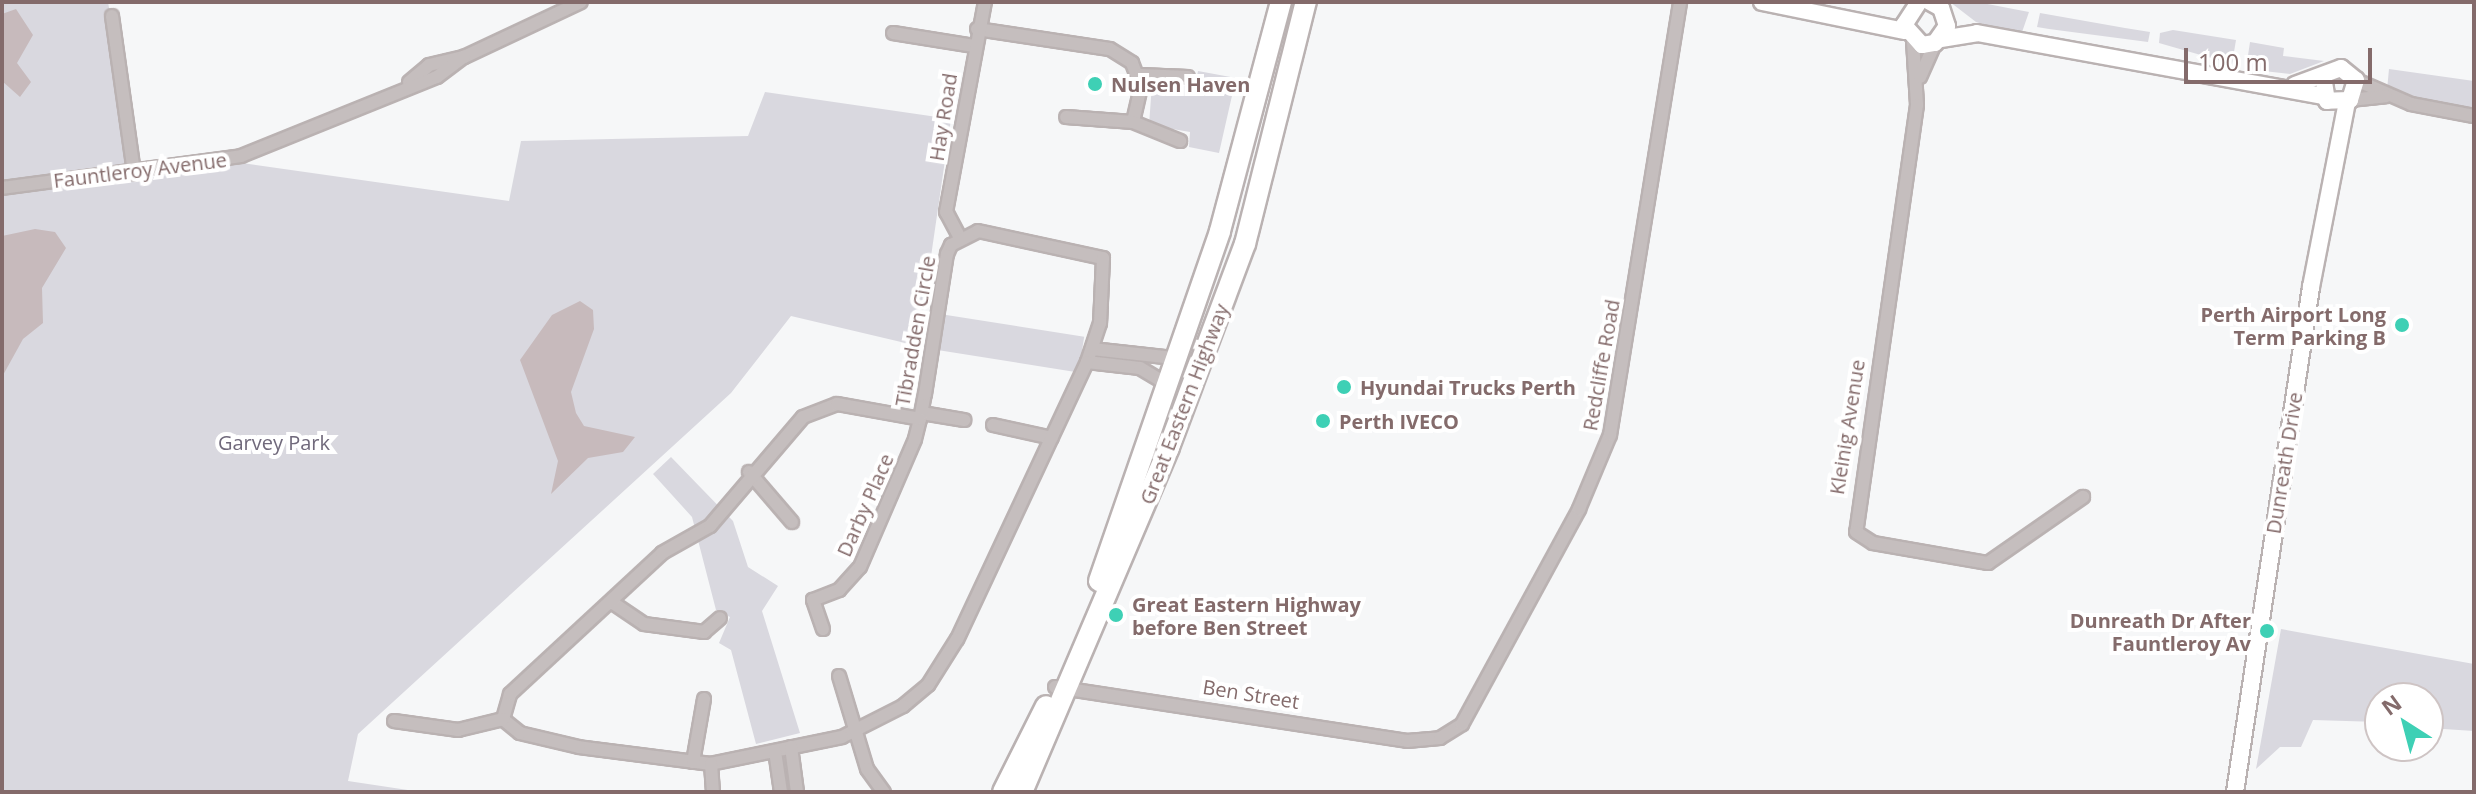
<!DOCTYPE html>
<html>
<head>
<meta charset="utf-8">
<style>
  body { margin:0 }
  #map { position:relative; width:2476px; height:794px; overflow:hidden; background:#f6f7f8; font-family:"Open Sans",sans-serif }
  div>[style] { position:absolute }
  .green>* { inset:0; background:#d9d8df; transform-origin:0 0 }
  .water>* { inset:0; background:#c7babc }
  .roads { filter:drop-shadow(2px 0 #bab2b2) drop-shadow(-2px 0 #bab2b2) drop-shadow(0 2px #bab2b2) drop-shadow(0 -2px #bab2b2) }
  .minor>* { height:12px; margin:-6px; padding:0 6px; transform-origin:6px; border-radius:6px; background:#c5bebe }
  .major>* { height:16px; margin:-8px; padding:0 8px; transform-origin:8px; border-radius:8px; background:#fff }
  .highway>* { height:20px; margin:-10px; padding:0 10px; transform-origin:10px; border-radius:10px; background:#fff }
  .dots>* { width:22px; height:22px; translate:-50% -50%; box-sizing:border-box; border:4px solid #fff; border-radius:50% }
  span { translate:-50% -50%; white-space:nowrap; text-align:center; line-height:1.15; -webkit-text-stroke:8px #fff; paint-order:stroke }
  .poi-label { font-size:20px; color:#846b6b; font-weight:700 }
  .left { translate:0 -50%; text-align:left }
  .right { translate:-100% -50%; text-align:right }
  .street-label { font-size:20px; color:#846b6b }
  .park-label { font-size:20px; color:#70697b }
  .frame { position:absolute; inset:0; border:4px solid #846b6b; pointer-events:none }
  .north { position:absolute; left:2364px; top:682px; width:80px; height:80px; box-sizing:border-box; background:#fff; border:2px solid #cec4c4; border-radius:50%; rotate:324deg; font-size:22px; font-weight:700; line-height:32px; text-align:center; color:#846b6b }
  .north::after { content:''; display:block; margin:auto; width:28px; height:36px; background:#3ed0b5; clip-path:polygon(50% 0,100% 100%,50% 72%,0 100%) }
  .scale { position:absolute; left:2184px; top:48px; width:188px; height:36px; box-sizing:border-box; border:4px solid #846b6b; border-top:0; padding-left:10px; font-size:24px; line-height:28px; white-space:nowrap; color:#846b6b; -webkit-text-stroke:6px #fff; paint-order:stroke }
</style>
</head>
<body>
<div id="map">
  <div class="green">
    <div style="clip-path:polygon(2px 2px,108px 2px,139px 179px,242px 163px,509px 201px,521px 141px,748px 136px,765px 92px,951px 119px,918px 346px,791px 316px,731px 393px,358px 734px,348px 781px,421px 792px,2px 792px)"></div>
    <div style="clip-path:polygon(1950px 2px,1977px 2px,2029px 12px,2021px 35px,1976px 22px)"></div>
    <div style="clip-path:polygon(2040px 13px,2125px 28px,2150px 32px,2148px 42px,2049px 29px,2037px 27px)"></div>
    <div style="clip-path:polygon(2173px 30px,2236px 40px,2232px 64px,2159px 43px,2160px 33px)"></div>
    <div style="clip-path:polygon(2250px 42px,2284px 48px,2283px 56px,2324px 61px,2290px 74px,2246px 69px)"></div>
    <div style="clip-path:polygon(2389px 69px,2474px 81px,2474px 111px,2398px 97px,2387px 90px)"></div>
    <div style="clip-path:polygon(1198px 71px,1236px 78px,1219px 153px,1189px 147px,1190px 132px,1149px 125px,1152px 84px,1195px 86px)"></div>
    <div style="left:940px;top:314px;width:146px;height:36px;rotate:9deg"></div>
    <div style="clip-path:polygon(671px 457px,733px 521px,748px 567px,778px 586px,762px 611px,800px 733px,756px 744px,731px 650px,719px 643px,730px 617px,716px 610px,692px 517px,653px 474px)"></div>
    <div style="clip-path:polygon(2281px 629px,2474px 664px,2474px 731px,2428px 728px,2428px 698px,2380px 698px,2379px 722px,2313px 720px,2301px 747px,2280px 747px,2256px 769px)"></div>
  </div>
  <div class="water">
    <div style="clip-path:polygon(16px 9px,33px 35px,17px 63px,31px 82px,20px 97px,2px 81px,2px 14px)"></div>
    <div style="clip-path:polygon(35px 229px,55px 232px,66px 248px,42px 288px,43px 323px,23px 339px,2px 377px,2px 236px)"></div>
    <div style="clip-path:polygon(580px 301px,593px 310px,594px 329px,571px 392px,576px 413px,584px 426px,635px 437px,623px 452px,588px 458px,551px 494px,558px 461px,520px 360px,552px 315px)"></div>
  </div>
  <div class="roads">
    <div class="minor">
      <div style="left:112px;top:16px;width:159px;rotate:82deg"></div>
      <div style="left:977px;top:29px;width:134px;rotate:8.6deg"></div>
      <div style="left:1110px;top:49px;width:26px;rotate:32deg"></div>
      <div style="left:1132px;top:63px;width:26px;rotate:69deg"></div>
      <div style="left:1141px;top:87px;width:36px;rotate:103deg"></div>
      <div style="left:1133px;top:122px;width:67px;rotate:-175.7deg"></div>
      <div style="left:893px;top:33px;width:82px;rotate:9.1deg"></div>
      <div style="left:1913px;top:41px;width:64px;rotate:86.4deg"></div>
      <div style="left:1917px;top:105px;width:431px;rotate:98.1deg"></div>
      <div style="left:1856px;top:532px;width:20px;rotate:33deg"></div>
      <div style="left:1873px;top:543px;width:117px;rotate:9.9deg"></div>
      <div style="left:1988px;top:563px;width:116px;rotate:-34.8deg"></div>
      <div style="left:1140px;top:75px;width:48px;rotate:2.4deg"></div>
      <div style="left:1920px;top:77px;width:37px;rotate:-66deg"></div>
      <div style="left:2356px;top:80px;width:60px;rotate:23.6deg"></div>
      <div style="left:2411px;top:104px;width:64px;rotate:10.8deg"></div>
      <div style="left:409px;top:82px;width:26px;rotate:-40deg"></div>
      <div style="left:429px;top:65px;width:36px;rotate:-13deg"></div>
      <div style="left:464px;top:57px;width:129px;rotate:-25.2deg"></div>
      <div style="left:2350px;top:100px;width:36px;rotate:-6deg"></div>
      <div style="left:1133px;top:122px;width:51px;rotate:22deg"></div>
      <div style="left:2px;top:188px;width:241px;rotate:-7.6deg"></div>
      <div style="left:241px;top:156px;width:211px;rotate:-22deg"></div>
      <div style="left:437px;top:77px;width:34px;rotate:-37deg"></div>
      <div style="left:959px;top:236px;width:27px;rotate:-118deg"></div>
      <div style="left:946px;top:212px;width:214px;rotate:-79.5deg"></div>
      <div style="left:1092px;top:349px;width:82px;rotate:6.3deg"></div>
      <div style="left:1087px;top:362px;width:53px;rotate:6.5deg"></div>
      <div style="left:1140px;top:368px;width:29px;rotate:31deg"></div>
      <div style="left:922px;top:413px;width:43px;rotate:9.5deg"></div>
      <div style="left:993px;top:425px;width:60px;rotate:12.4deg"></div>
      <div style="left:749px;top:472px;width:66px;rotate:49.3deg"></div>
      <div style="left:613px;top:603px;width:37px;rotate:34deg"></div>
      <div style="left:644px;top:624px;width:61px;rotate:7.6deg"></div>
      <div style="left:704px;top:632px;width:21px;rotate:-41deg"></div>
      <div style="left:823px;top:629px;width:31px;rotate:-109deg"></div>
      <div style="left:813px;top:600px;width:28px;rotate:-21deg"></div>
      <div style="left:839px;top:590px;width:31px;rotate:-48deg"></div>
      <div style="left:860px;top:567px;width:139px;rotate:-66.7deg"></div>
      <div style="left:915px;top:439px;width:21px;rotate:-76deg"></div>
      <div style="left:920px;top:419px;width:25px;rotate:-79deg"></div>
      <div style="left:925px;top:394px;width:142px;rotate:-81.1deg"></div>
      <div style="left:947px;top:254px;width:10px;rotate:-66deg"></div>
      <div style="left:951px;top:245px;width:30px;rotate:-27deg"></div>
      <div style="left:978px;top:231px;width:128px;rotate:12.2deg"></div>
      <div style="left:1103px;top:258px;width:65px;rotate:92.6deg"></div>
      <div style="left:1100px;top:323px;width:41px;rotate:108.4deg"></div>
      <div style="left:1087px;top:362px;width:306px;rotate:115.1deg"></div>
      <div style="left:957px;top:639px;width:54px;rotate:122.2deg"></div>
      <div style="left:928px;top:685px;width:33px;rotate:140deg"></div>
      <div style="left:903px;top:706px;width:68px;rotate:153.1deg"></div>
      <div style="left:842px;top:737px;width:134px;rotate:168.4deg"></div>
      <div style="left:711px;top:764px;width:133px;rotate:-172.7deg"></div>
      <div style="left:579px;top:747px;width:61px;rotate:-166.7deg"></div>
      <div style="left:520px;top:733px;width:22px;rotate:-141deg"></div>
      <div style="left:503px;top:719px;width:26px;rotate:-74deg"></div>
      <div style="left:510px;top:694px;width:207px;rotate:-42.8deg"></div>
      <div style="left:662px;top:553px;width:55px;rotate:-29.4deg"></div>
      <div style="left:710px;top:526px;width:143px;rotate:-49.5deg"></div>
      <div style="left:803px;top:417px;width:36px;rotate:-21deg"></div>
      <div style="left:837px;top:404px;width:84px;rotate:10.2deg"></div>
      <div style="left:839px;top:676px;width:97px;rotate:73.2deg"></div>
      <div style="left:867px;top:769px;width:29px;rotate:54deg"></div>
      <div style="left:1055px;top:687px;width:356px;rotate:8.7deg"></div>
      <div style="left:1407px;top:741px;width:33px;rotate:-5deg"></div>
      <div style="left:1440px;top:738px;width:26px;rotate:-32deg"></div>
      <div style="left:1462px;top:724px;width:245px;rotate:-61.4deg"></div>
      <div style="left:1579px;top:509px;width:80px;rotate:-67.3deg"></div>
      <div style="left:1610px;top:435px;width:439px;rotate:-80.8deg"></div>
      <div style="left:394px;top:721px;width:65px;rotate:8deg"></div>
      <div style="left:458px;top:730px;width:46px;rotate:-13.7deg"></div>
      <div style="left:791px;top:747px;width:45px;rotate:82.4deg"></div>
      <div style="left:775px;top:751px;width:41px;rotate:81.7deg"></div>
      <div style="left:693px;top:762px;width:64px;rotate:-80.1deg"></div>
      <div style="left:711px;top:764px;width:28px;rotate:86deg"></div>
    </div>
    <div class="major">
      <div style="left:1762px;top:2px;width:146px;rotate:11.5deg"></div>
      <div style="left:1919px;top:2px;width:27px;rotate:123deg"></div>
      <div style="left:1904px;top:25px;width:27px;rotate:48deg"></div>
      <div style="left:1922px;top:45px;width:13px;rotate:-9deg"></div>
      <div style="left:1935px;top:43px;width:21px;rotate:-55deg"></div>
      <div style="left:1947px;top:26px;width:19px;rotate:-108deg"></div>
      <div style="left:1941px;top:8px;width:13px;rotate:-151deg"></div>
      <div style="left:1941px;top:39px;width:36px;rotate:-9deg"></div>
      <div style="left:1977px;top:33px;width:351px;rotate:10.3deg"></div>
      <div style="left:2295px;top:85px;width:49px;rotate:-20.3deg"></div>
      <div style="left:2341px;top:68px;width:19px;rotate:39deg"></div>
      <div style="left:2356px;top:80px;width:21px;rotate:107deg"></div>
      <div style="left:2350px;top:100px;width:23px;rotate:178deg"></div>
      <div style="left:2327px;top:101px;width:25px;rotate:-99deg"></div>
      <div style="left:2235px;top:792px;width:511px;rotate:-81.44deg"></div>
      <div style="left:2311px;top:287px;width:188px;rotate:-79deg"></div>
    </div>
    <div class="highway">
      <div style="left:1099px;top:581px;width:370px;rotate:-70.9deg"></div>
      <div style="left:1220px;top:231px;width:237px;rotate:-75.1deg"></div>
      <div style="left:1003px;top:792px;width:96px;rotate:-63.4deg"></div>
      <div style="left:1022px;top:792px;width:375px;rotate:-66.9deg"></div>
      <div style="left:1169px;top:447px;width:217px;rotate:-69.5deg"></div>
      <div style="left:1245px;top:244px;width:250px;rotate:-75.9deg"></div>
    </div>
  </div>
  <div class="dots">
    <div style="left:1095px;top:84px;background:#3ed0b5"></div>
    <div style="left:2402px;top:325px;background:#3ed0b5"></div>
    <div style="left:1344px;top:387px;background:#3ed0b5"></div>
    <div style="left:1323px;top:421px;background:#3ed0b5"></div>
    <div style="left:1116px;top:615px;background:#3ed0b5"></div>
    <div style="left:2267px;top:631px;background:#3ed0b5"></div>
  </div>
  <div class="poi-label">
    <span class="left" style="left:1111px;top:84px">Nulsen Haven</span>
    <span class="right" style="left:2386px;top:326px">Perth Airport Long<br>Term Parking B</span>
    <span class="left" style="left:1360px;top:387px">Hyundai Trucks Perth</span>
    <span class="left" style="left:1339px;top:421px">Perth IVECO</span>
    <span class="left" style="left:1132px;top:616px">Great Eastern Highway<br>before Ben Street</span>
    <span class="right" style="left:2251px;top:632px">Dunreath Dr After<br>Fauntleroy Av</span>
  </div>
  <div class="street-label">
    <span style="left:943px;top:117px;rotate:-81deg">Hay Road</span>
    <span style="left:140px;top:170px;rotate:-7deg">Fauntleroy Avenue</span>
    <span style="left:915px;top:331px;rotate:-80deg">Tibradden Circle</span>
    <span style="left:1601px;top:365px;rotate:-80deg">Redcliffe Road</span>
    <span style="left:1184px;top:404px;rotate:-69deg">Great Eastern Highway</span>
    <span style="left:1847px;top:427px;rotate:-81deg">Kleinig Avenue</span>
    <span style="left:2284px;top:463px;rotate:-81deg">Dunreath Drive</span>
    <span style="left:865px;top:505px;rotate:-66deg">Darby Place</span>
    <span style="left:1251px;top:694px;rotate:9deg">Ben Street</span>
  </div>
  <div class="park-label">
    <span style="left:274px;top:442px">Garvey Park</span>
  </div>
  <div class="frame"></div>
  <div class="north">N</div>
  <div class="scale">100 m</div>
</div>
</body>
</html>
